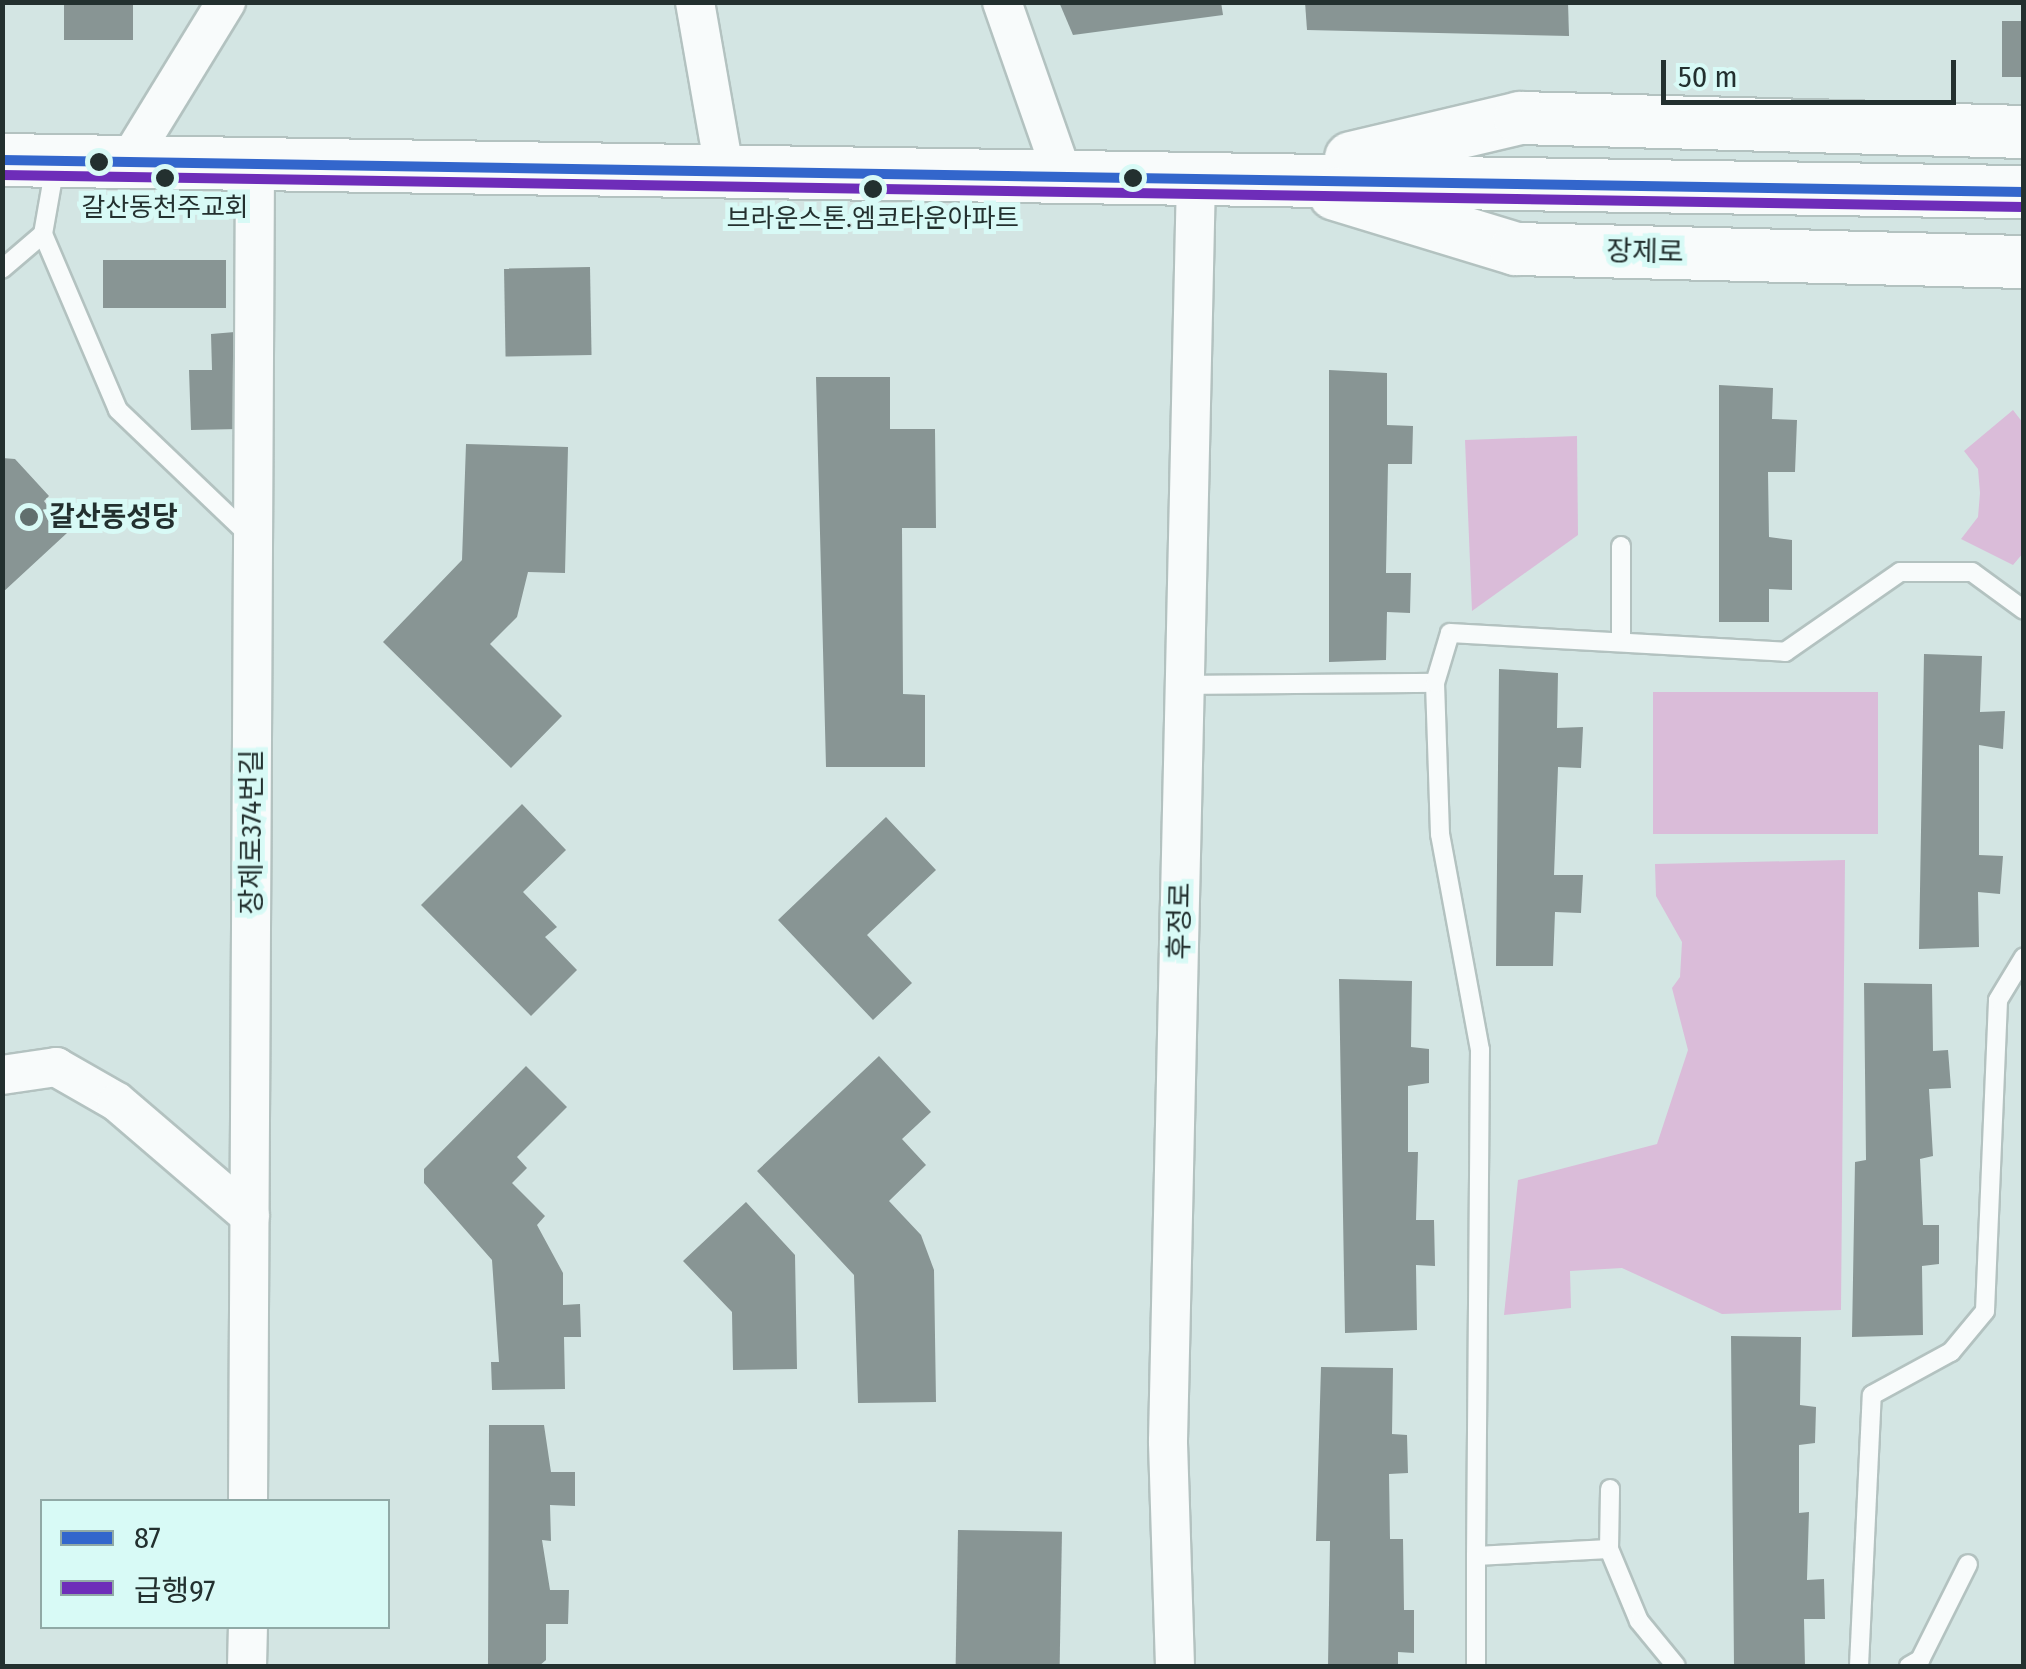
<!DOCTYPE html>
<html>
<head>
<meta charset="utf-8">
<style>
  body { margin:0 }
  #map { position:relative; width:2026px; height:1669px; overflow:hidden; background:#d3e5e3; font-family:"Fira Sans Condensed","Noto Sans KR",sans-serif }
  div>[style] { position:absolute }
  .green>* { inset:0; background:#dabcd9; transform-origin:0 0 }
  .building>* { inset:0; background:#889594; transform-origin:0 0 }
  .roads { filter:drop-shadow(2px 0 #b3c2c0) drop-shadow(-2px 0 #b3c2c0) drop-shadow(0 2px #b3c2c0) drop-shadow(0 -2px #b3c2c0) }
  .service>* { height:18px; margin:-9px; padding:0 9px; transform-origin:9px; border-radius:9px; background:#f8fbfb }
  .minor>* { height:38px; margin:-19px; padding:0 19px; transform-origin:19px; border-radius:19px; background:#f8fbfb }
  .secondary>* { height:52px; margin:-26px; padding:0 26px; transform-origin:26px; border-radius:26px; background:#f8fbfb }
  .bus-1>* { height:10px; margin:-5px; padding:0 5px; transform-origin:5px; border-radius:5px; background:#36c }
  .bus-2>* { height:10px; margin:-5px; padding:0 5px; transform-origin:5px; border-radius:5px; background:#6e2db9 }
  .dots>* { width:28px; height:28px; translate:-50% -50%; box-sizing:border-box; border:5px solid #d8faf6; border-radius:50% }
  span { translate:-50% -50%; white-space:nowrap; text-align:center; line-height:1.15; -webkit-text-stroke:10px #d8faf6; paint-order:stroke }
  .bus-label { font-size:26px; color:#23302f }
  .street-label { font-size:28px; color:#23302f }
  .poi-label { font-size:28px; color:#23302f; font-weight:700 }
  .left { translate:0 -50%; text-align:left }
  .frame { position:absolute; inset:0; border:5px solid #23302f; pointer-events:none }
  .legend { position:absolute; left:40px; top:1499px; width:350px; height:130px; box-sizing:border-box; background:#d8faf6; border:2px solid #90a9a6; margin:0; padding:12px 18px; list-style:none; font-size:30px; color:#23302f }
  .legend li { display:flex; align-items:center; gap:20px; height:50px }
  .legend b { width:50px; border:2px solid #90a9a6 }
  .scale { position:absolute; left:1661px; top:60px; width:295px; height:45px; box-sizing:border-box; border:5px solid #23302f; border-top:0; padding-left:12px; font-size:30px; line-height:35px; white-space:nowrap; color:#23302f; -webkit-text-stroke:8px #d8faf6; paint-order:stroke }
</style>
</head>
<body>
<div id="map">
  <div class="green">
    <div style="clip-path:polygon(2013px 410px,2023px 423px,2024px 552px,2013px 565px,1961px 539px,1978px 517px,1980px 493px,1978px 469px,1964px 451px)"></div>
    <div style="clip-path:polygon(1577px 436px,1578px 535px,1472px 611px,1465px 440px)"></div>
    <div style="left:1653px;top:692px;width:225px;height:142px"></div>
    <div style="clip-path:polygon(1845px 860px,1841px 1310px,1722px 1314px,1622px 1268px,1570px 1271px,1571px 1308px,1504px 1315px,1518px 1180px,1657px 1144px,1688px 1050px,1672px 988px,1680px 977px,1682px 942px,1656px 896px,1655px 864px)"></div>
  </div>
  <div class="building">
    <div style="left:64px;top:2px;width:69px;height:38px"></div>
    <div style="clip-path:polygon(1059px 2px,1221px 2px,1223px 15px,1073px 35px)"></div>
    <div style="clip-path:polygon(1305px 2px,1568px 2px,1569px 36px,1307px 30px)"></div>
    <div style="left:2024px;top:21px;width:56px;height:22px;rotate:90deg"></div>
    <div style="left:103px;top:260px;width:123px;height:48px"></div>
    <div style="left:590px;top:267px;width:88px;height:86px;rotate:89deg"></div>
    <div style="clip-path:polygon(235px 332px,239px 429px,191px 430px,189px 370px,212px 370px,211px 334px)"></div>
    <div style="clip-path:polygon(1329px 370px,1387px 373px,1387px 425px,1413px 426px,1412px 464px,1388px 464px,1386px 573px,1411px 573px,1410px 613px,1387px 612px,1386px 660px,1329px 662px)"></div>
    <div style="clip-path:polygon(816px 377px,890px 377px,890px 429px,935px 429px,936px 528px,902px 528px,903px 694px,925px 695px,925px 767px,826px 767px)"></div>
    <div style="clip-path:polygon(1719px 385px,1773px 388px,1772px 419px,1797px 420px,1795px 472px,1768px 472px,1769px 537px,1792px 540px,1792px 590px,1769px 589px,1769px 622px,1719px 622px)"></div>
    <div style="clip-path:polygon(466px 444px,568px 447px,565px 573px,528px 572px,517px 617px,490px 644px,562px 716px,511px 768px,383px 642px,462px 560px)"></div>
    <div style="clip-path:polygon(2px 458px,15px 459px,49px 496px,44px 501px,67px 533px,2px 593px)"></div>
    <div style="clip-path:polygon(1924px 654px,1982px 656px,1980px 712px,2005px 711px,2003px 749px,1979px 745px,1979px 855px,2003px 856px,2000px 894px,1978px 892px,1979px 947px,1919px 949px)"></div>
    <div style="clip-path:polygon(1499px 669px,1558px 673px,1557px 728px,1583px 727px,1581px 768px,1558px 767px,1554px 875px,1583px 875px,1581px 913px,1555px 912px,1553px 966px,1496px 966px)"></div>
    <div style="clip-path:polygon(522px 804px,566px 850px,523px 892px,557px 927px,545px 937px,577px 970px,531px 1016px,421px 905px)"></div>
    <div style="clip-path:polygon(886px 817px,936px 870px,867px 935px,912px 983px,873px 1020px,778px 920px)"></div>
    <div style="clip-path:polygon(1339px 979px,1412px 981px,1411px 1047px,1429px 1049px,1429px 1083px,1408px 1086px,1408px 1152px,1418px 1152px,1416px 1220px,1434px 1220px,1435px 1266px,1416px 1265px,1417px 1330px,1345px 1333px)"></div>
    <div style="clip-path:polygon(1864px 983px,1932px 984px,1933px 1051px,1948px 1050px,1951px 1088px,1929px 1089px,1933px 1156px,1920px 1159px,1923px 1225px,1939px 1225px,1939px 1264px,1922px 1266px,1923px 1335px,1852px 1337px,1855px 1162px,1866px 1160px)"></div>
    <div style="clip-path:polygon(879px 1056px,931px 1112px,902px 1139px,926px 1165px,889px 1201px,921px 1235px,934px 1270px,936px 1402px,858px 1403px,854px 1275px,757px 1171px)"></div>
    <div style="clip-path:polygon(526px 1066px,567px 1107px,517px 1157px,527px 1168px,512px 1183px,545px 1216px,537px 1225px,563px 1273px,563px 1305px,580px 1304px,581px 1337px,564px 1337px,565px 1389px,492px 1390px,491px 1362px,499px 1362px,492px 1260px,424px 1183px,424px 1169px)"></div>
    <div style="clip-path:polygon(746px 1202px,795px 1255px,797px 1369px,733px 1370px,732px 1312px,683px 1261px)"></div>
    <div style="clip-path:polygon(1731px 1336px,1801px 1337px,1800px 1405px,1816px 1407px,1815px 1443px,1799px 1445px,1799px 1513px,1809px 1512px,1807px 1580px,1824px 1579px,1825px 1619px,1804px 1619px,1805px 1666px,1734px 1666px)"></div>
    <div style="clip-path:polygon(1321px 1367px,1393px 1368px,1392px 1434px,1407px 1435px,1408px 1473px,1389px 1474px,1390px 1539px,1403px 1539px,1404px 1610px,1414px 1610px,1414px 1653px,1398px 1652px,1398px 1666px,1328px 1666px,1330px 1541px,1316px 1541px)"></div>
    <div style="clip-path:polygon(489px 1425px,544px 1425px,551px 1472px,575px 1472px,575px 1506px,550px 1505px,551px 1541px,542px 1540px,550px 1590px,569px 1590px,568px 1624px,546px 1624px,546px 1660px,539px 1666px,488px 1666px)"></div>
    <div style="left:958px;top:1530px;width:104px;height:136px;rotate:1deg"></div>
  </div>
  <div class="roads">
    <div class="service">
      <div style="left:43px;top:234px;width:191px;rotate:66.9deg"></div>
      <div style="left:118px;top:410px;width:181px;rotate:43.7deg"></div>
      <div style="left:2px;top:269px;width:54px;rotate:-40.5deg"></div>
      <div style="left:43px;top:234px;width:69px;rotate:-80deg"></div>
      <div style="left:1621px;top:638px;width:92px;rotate:-90deg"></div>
      <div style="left:1435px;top:683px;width:151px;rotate:88.1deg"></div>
      <div style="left:1440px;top:834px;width:220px;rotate:79.5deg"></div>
      <div style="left:1480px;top:1050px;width:506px;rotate:90.45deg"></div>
      <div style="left:1185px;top:685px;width:250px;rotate:-0.5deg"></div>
      <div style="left:1435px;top:683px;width:52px;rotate:-73.3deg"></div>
      <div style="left:1450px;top:633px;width:336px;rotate:3.2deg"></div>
      <div style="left:1785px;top:652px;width:140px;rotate:-34.8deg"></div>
      <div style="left:1900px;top:572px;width:72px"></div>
      <div style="left:1972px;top:572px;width:64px;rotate:36.2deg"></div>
      <div style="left:1609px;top:1549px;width:60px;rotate:-89deg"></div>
      <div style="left:1476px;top:1666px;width:110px;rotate:-90deg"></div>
      <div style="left:1476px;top:1556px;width:133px;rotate:-3deg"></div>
      <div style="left:1609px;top:1549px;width:78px;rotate:67.4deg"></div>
      <div style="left:1639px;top:1621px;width:58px;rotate:50.6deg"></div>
      <div style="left:1859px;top:1666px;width:271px;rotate:-87.3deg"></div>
      <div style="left:1872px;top:1395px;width:90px;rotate:-28.6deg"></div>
      <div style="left:1951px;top:1352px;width:53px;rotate:-50.3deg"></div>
      <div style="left:1985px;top:1311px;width:311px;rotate:-87.6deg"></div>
      <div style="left:1998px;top:1000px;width:50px;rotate:-58.8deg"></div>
      <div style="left:1909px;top:1666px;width:13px;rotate:-29deg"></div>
      <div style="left:1920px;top:1660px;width:107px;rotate:-63.4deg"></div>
    </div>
    <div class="minor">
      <div style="left:695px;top:2px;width:169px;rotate:80.1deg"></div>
      <div style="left:1002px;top:2px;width:181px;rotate:70.7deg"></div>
      <div style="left:128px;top:162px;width:188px;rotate:-58.5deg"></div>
      <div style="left:2px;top:1075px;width:55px;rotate:-8.4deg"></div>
      <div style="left:56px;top:1067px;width:70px;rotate:29.8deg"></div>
      <div style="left:117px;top:1102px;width:175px;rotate:40.6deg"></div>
      <div style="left:248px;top:1502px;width:1339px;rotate:-89.7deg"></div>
      <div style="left:247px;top:1666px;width:40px;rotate:-88.6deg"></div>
      <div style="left:1175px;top:1666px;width:225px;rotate:-91.8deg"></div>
      <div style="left:1168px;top:1441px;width:1265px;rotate:-88.73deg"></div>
    </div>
    <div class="secondary">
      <div style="left:1351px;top:158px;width:174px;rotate:-13.3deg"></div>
      <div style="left:1520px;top:118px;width:504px;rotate:1.59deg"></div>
      <div style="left:2px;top:160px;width:2022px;rotate:0.91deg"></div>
      <div style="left:1335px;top:194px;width:189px;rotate:16.9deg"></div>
      <div style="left:1516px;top:249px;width:508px;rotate:1.47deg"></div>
    </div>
  </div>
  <div class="bus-1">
    <div style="left:2px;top:160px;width:2022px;rotate:0.91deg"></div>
  </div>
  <div class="bus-2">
    <div style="left:2px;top:175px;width:2022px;rotate:0.91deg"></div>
  </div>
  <div class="dots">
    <div style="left:99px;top:162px;background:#23302f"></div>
    <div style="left:165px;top:178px;background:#23302f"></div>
    <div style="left:1133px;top:178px;background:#23302f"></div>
    <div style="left:873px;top:189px;background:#23302f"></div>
    <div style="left:29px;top:517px;background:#616f6e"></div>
  </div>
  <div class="bus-label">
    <span style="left:165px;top:208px">갈산동천주교회</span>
    <span style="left:873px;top:219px">브라운스톤.엠코타운아파트</span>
  </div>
  <div class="street-label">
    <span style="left:1645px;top:252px;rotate:1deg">장제로</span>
    <span style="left:252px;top:832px;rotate:-90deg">장제로374번길</span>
    <span style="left:1180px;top:921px;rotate:-89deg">후정로</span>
  </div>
  <div class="poi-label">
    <span class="left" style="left:49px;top:517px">갈산동성당</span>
  </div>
  <div class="frame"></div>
  <ul class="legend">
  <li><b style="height:12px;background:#36c"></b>87</li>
  <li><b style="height:12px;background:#6e2db9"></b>급행97</li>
  </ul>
  <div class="scale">50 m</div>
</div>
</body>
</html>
